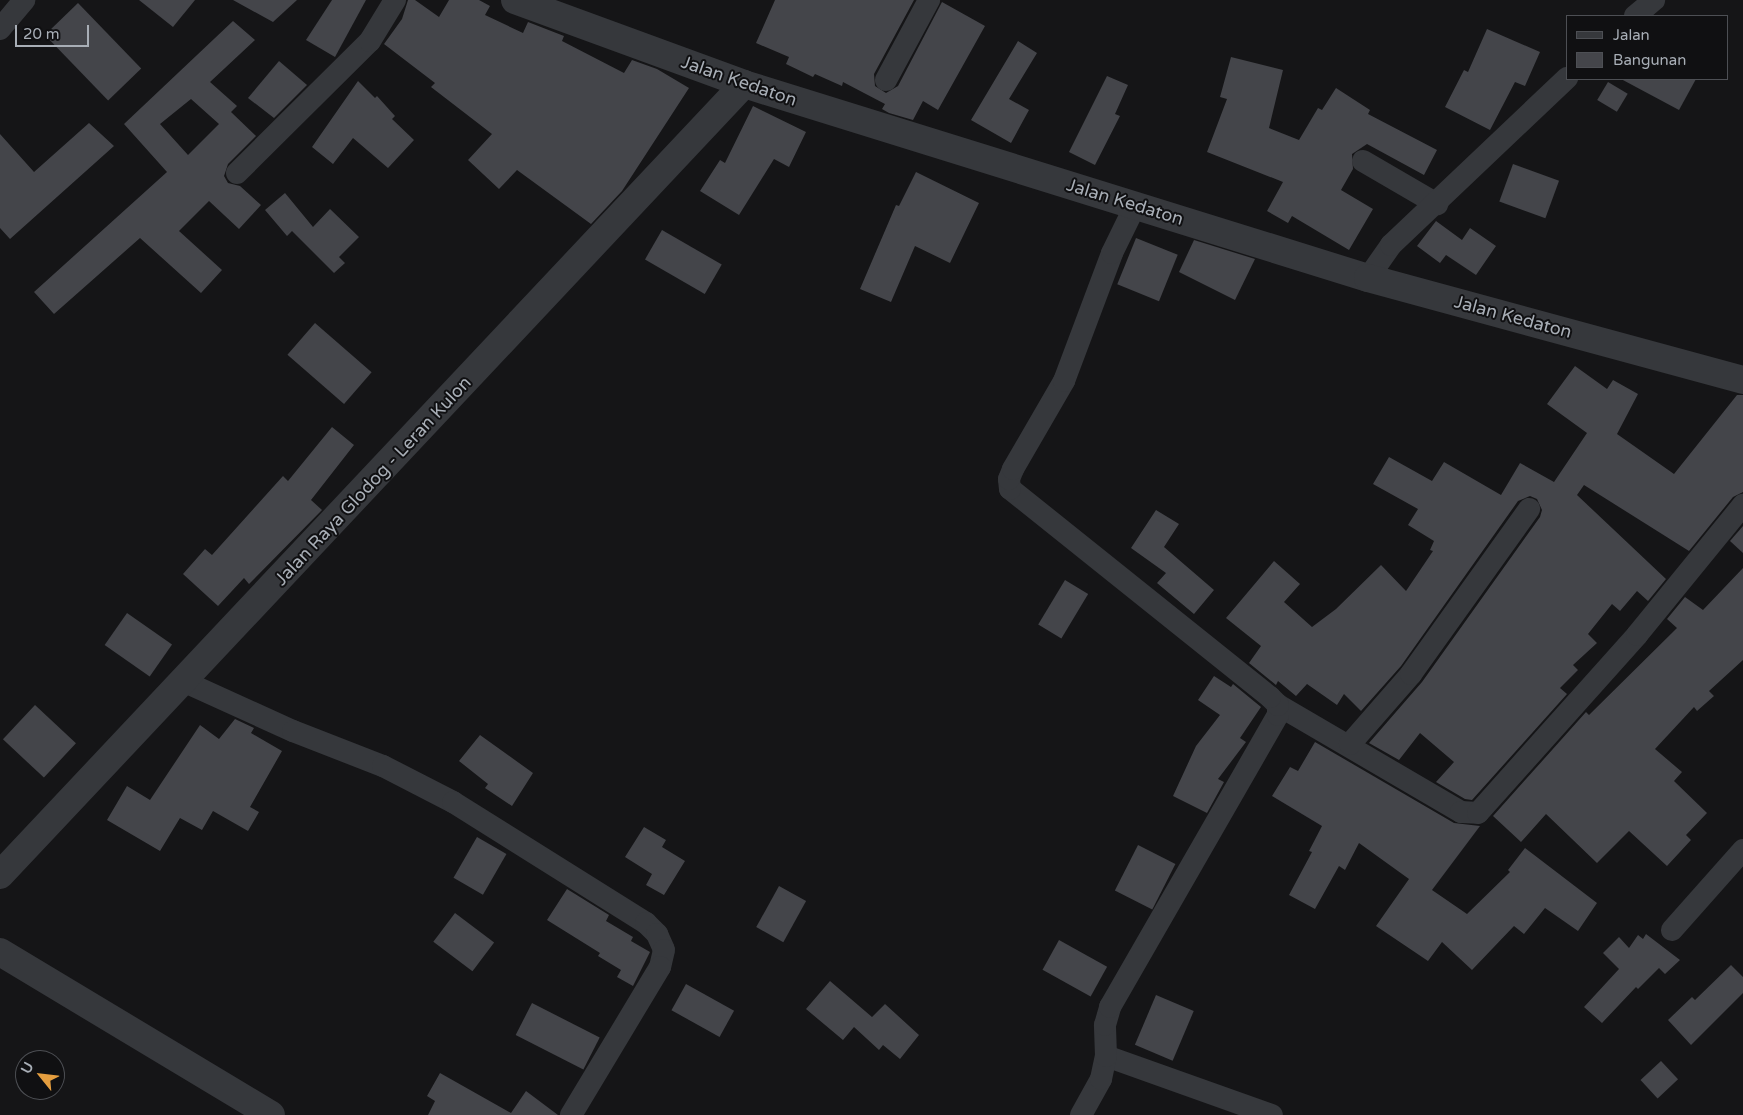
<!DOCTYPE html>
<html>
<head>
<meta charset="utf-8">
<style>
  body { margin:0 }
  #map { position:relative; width:1743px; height:1115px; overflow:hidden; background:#151517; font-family:"Varela Round",sans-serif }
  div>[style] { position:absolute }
  .building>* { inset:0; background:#44454a; transform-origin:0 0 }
  .minor>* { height:22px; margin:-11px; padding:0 11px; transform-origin:11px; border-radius:11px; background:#36383c }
  .tertiary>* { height:28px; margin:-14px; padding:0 14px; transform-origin:14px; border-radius:14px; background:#36383c }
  span { translate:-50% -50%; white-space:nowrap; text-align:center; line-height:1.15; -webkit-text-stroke:4px #101012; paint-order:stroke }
  .street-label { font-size:18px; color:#a8aeb6 }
  .legend { position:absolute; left:1566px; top:15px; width:162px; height:65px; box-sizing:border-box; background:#101012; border:1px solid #4d4f54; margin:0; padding:6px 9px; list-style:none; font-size:15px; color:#a8aeb6 }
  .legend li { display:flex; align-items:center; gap:10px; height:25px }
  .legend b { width:25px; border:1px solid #4d4f54 }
  .north { position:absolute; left:15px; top:1050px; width:50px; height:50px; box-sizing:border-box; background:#101012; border:1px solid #4d4f54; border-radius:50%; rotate:299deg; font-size:14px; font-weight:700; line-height:20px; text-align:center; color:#a8aeb6 }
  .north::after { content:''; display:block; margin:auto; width:18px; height:22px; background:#e59e3f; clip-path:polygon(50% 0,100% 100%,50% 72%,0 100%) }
  .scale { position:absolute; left:15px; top:25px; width:74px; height:22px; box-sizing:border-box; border:2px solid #a8aeb6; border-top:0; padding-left:6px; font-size:15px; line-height:18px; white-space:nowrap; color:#a8aeb6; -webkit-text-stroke:4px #101012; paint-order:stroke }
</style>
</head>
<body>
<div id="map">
  <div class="building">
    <div style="clip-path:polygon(139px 0,195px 0,173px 27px)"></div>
    <div style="clip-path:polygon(233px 0,297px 0,273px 22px)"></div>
    <div style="clip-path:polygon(332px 0,366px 0,335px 57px,306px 40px)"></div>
    <div style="clip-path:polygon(408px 0,415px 0,439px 17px,449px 0,479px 0,490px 6px,485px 15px,523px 33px,528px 22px,564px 36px,562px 41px,624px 73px,632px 60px,657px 69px,689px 88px,622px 191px,591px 224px,517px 170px,499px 189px,468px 160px,492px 134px,431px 87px,435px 83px,384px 44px,402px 19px)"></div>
    <div style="clip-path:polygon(775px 0,914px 0,874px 74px,875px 86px,886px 93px,898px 86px,942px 2px,985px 26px,938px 110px,923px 101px,913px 120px,889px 113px,882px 109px,885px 104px,843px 82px,842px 86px,815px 74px,813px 77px,786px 64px,789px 57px,756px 43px)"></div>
    <div style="left:78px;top:3px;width:91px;height:46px;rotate:46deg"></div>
    <div style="clip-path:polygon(evenodd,233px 21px,255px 40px,210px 82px,237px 106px,231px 112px,256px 136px,228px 164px,224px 176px,228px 183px,240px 186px,261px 205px,239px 229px,209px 201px,179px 231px,222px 270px,201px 293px,140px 238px,54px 314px,34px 292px,167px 172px,124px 124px,233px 21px,191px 99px,219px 124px,188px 155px,160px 124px,191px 99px)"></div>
    <div style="clip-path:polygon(1487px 29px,1540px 52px,1525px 86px,1515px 82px,1490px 130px,1445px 107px,1464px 70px,1468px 72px)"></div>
    <div style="clip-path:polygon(1018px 41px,1037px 53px,1009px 99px,1029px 110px,1011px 143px,971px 120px)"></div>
    <div style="clip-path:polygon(1231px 57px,1283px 70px,1269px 128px,1299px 140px,1318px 108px,1322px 110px,1336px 88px,1370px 110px,1368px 114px,1437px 150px,1424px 175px,1367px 144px,1352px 154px,1353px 169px,1341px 190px,1373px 209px,1349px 250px,1292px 216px,1288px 223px,1267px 211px,1283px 182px,1207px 152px,1227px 99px,1220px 97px)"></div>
    <div style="clip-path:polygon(279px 61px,307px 85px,274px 118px,248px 98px)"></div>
    <div style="clip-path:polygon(1107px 76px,1128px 85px,1115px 114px,1120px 116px,1095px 165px,1069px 152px)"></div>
    <div style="clip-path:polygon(1621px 79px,1696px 79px,1679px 110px)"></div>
    <div style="clip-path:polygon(358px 81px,375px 98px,377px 96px,395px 116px,392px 119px,414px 140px,388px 168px,353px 138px,333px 164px,312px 147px)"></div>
    <div style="left:1608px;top:82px;width:23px;height:21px;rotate:31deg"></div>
    <div style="clip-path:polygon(753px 106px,806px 132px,789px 167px,774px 159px,739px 215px,700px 191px,720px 160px,725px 163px)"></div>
    <div style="clip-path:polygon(89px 123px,114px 146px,10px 239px,0 228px,0 134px,34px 172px)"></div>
    <div style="left:1513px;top:164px;width:49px;height:40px;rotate:20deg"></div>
    <div style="clip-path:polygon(916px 172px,979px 203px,950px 263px,915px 246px,891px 302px,860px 289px,896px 205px,899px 206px)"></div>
    <div style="clip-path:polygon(285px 193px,313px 227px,330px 209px,359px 237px,339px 257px,345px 263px,334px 273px,292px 231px,287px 236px,265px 210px)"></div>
    <div style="clip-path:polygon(1436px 221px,1462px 240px,1470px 228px,1496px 246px,1476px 275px,1446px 255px,1440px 263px,1417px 246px)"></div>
    <div style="left:662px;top:230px;width:69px;height:34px;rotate:30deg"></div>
    <div style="left:1136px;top:238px;width:45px;height:50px;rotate:22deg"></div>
    <div style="clip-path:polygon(1194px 240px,1255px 259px,1235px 300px,1179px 272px)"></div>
    <div style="left:315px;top:323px;width:75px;height:42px;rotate:41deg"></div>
    <div style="clip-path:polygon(1575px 366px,1607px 389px,1613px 380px,1638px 394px,1617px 434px,1674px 474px,1737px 395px,1743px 395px,1743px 492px,1733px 497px,1689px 551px,1584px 485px,1577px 495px,1666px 579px,1648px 601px,1637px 591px,1620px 611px,1612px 604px,1588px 634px,1597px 643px,1573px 665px,1578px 670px,1560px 688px,1567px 694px,1472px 800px,1465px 799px,1436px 782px,1454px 762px,1420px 733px,1399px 760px,1369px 743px,1422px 682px,1540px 517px,1542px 510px,1537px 499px,1530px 496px,1518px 501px,1401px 666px,1361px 711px,1344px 694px,1337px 705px,1307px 684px,1296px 696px,1278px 681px,1276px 685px,1249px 663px,1261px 646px,1226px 618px,1274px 561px,1300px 584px,1284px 602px,1312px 627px,1336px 609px,1381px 565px,1406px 591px,1433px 551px,1430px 550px,1434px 541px,1408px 525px,1418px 509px,1373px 484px,1389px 457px,1432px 481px,1444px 462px,1501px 495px,1520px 463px,1554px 482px,1587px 433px,1547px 404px)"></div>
    <div style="clip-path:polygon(332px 427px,354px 445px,311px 500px,322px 510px,249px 584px,244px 578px,218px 606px,183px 574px,205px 549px,212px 555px,283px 476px,288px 481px)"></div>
    <div style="clip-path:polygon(1156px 510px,1179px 524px,1164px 547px,1214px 590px,1194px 614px,1157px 583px,1166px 573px,1131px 548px)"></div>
    <div style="clip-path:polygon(1743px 526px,1743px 553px,1730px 541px)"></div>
    <div style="clip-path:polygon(1743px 568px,1743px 660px,1709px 691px,1714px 696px,1697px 711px,1694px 707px,1655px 749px,1682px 772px,1674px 781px,1707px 813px,1686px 835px,1691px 840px,1667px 866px,1629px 831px,1597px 863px,1546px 814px,1521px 842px,1493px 816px,1586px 712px,1589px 715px,1677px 628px,1667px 619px,1685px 597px,1703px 610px)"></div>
    <div style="left:1065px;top:580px;width:27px;height:52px;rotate:31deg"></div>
    <div style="left:127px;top:613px;width:55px;height:39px;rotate:35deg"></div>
    <div style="clip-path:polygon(1214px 676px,1231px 687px,1233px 684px,1261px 707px,1240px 738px,1246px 742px,1218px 779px,1224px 782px,1207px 813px,1173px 796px,1196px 746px,1220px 715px,1198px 700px)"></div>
    <div style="left:35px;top:705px;width:56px;height:47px;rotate:43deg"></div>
    <div style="clip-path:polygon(235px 719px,254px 728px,251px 733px,282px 751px,250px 807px,259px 812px,248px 831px,213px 811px,202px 830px,180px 818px,160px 851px,107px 820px,127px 786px,150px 800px,200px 725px,219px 739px)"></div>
    <div style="clip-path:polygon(480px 735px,533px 773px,512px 806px,485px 788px,488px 784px,459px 761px)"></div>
    <div style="clip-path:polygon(1315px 742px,1454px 823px,1480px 826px,1432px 890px,1467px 914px,1510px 872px,1508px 870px,1525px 848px,1597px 903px,1578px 931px,1545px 908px,1524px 934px,1514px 926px,1472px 970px,1442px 942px,1428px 961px,1376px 926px,1409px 879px,1359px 843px,1345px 870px,1339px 866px,1315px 909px,1289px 895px,1312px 852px,1309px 851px,1322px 826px,1272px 796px,1290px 767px,1298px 771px)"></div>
    <div style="clip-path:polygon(644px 827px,666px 840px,662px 847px,685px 861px,664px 895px,646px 885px,652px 874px,625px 857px)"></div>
    <div style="left:477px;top:837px;width:34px;height:47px;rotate:30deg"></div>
    <div style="left:1138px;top:845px;width:42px;height:51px;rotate:27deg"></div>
    <div style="left:779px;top:886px;width:31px;height:47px;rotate:29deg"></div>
    <div style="clip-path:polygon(567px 889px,609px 915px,606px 921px,633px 937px,631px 941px,650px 952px,633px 986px,617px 977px,621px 970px,598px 956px,600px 953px,547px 920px)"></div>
    <div style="left:455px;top:913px;width:49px;height:36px;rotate:37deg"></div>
    <div style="clip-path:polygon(1646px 934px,1680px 960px,1665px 974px,1659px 968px,1638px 989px,1636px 987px,1602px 1023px,1584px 1007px,1619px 969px,1603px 953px,1619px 937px,1629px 948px,1638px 935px,1643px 939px)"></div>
    <div style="left:1059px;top:940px;width:55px;height:34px;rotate:29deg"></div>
    <div style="clip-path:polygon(1731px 965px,1743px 977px,1743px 993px,1691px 1045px,1668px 1020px,1692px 997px,1695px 1000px)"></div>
    <div style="clip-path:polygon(830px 981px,872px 1017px,885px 1004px,919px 1035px,900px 1059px,883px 1045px,879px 1050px,854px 1027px,843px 1040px,806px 1009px)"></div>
    <div style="left:686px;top:984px;width:55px;height:30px;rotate:29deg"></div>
    <div style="left:1156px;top:995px;width:41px;height:54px;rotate:23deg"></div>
    <div style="left:532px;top:1003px;width:76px;height:36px;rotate:27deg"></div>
    <div style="left:1661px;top:1061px;width:25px;height:28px;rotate:47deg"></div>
    <div style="clip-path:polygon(440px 1073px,511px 1113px,526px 1091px,558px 1115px,428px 1115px,435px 1101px,427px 1096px)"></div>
  </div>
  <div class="minor">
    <div style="left:1635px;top:16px;width:25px;rotate:-40deg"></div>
    <div style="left:0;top:29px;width:38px;rotate:-50deg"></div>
    <div style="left:886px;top:80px;width:91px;rotate:-61.7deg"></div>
    <div style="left:1363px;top:161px;width:86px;rotate:30.2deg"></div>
    <div style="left:237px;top:173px;width:187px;rotate:-44.8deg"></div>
    <div style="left:370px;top:41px;width:48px;rotate:-58.6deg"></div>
    <div style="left:1368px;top:278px;width:40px;rotate:-55.1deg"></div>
    <div style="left:1391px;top:245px;width:243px;rotate:-43.5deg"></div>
    <div style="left:185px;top:682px;width:119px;rotate:24.4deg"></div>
    <div style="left:293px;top:731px;width:97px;rotate:21.3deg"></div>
    <div style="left:383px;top:766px;width:79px;rotate:27.2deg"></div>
    <div style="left:453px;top:802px;width:228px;rotate:32.1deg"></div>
    <div style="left:646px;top:923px;width:16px;rotate:45deg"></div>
    <div style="left:657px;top:934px;width:17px;rotate:66deg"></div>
    <div style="left:664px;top:950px;width:17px;rotate:103deg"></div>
    <div style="left:660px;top:967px;width:173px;rotate:121deg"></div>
    <div style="left:1278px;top:705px;width:212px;rotate:30.3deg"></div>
    <div style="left:1461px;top:812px;width:17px;rotate:3deg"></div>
    <div style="left:1478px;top:813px;width:239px;rotate:-48.2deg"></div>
    <div style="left:1637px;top:635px;width:168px;rotate:-50.8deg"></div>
    <div style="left:1350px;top:744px;width:93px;rotate:-48.9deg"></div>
    <div style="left:1411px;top:674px;width:203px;rotate:-54.4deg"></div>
    <div style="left:1672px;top:930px;width:107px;rotate:-48.4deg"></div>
    <div style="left:1106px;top:1056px;width:176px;rotate:19.6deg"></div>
    <div style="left:1081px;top:1115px;width:41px;rotate:-60.9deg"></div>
    <div style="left:1101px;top:1079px;width:24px;rotate:-78deg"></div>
    <div style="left:1106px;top:1056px;width:31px;rotate:-92deg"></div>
    <div style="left:1105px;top:1025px;width:19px;rotate:-74deg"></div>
    <div style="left:1110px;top:1007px;width:337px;rotate:-60.1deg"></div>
    <div style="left:1278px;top:715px;width:10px;rotate:-90deg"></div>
    <div style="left:1278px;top:705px;width:11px;rotate:-135deg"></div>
    <div style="left:1270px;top:697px;width:333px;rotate:-141.3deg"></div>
    <div style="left:1010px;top:489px;width:10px;rotate:-96deg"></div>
    <div style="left:1009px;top:479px;width:11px;rotate:-68deg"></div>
    <div style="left:1013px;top:469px;width:102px;rotate:-59.9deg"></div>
    <div style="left:1064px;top:381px;width:137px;rotate:-69.4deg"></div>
    <div style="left:1112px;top:253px;width:52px;rotate:-63.9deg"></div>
  </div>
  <div class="tertiary">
    <div style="left:515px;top:0;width:244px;rotate:20.1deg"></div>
    <div style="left:744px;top:84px;width:653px;rotate:17.27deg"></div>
    <div style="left:1368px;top:278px;width:389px;rotate:15.2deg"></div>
    <div style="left:0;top:875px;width:1086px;rotate:-46.75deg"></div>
    <div style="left:0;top:952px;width:316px;rotate:31deg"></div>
  </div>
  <div class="street-label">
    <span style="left:739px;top:81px;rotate:19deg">Jalan Kedaton</span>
    <span style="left:1125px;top:202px;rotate:17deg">Jalan Kedaton</span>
    <span style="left:1513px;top:317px;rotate:15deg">Jalan Kedaton</span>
    <span style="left:373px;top:481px;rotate:-47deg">Jalan Raya Glodog - Leran Kulon</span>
  </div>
  <ul class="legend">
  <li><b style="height:6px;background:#36383c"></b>Jalan</li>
  <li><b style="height:14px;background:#44454a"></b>Bangunan</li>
  </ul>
  <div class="north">U</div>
  <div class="scale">20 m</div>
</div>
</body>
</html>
